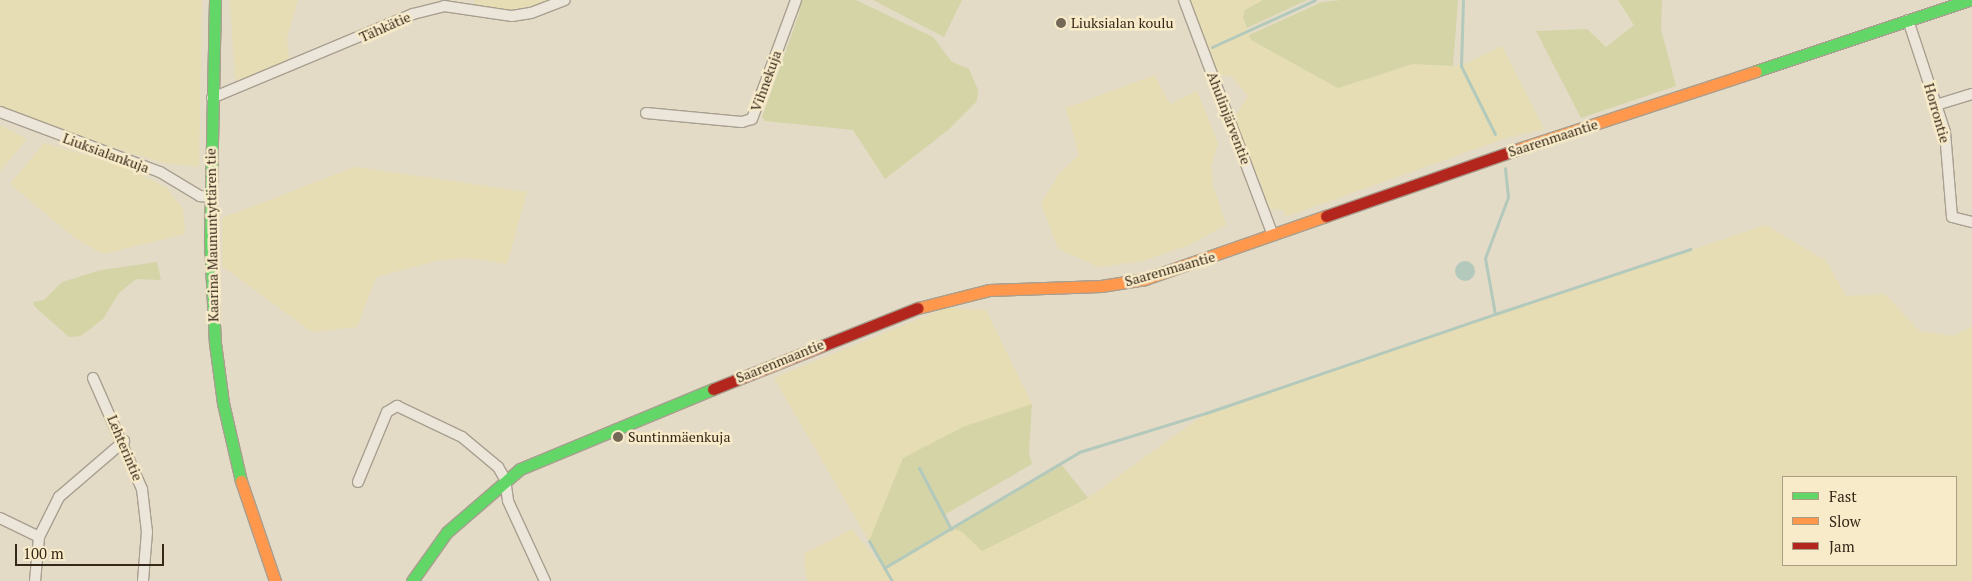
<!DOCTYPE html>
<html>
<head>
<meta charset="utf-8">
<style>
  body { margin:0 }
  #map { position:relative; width:1972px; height:581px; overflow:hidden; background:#e4dbc6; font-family:"PT Serif",serif }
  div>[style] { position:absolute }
  .farmland>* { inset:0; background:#e6ddb4 }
  .green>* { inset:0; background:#d4d4a7 }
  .water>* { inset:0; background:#b3c9bc }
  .round { border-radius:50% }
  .stream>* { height:3px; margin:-1.5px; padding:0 1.5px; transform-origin:1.5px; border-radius:1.5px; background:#b3c9bc }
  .roads { filter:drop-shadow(1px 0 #a89f90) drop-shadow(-1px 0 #a89f90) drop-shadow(0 1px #a89f90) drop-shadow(0 -1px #a89f90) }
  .street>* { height:10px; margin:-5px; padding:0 5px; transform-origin:5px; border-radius:5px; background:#ebe6d9 }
  .fast>* { height:11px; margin:-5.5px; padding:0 5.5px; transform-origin:5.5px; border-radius:5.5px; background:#63d668 }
  .slow>* { height:11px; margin:-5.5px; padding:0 5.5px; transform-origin:5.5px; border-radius:5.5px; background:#ff974d }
  .jam>* { height:11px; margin:-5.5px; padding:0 5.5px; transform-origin:5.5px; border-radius:5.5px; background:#b3261e }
  .dots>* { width:14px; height:14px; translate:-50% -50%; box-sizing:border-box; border:2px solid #f8ebc9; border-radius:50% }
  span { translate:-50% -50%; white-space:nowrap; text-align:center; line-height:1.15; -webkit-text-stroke:5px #f8ebc9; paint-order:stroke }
  .poi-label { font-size:14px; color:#362819 }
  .left { translate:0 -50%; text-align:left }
  .street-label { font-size:14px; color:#362819 }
  .legend { position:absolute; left:1782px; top:476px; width:175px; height:90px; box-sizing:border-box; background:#f8ebc9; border:1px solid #aa9d83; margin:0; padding:6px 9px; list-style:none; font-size:15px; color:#362819 }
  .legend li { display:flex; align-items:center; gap:10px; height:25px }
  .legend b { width:25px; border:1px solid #aa9d83 }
  .scale { position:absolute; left:15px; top:544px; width:149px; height:22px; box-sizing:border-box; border:2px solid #362819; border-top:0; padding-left:6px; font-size:15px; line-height:18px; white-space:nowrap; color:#362819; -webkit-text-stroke:4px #f8ebc9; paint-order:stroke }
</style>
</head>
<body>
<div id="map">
  <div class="farmland">
    <div style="clip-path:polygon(0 0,202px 0,199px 167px,164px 163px,50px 128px,0 106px)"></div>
    <div style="clip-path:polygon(230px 0,298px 0,287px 38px,289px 59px,263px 74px,235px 80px)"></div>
    <div style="clip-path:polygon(475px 0,565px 0,531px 13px,473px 10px)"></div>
    <div style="clip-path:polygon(1184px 0,1263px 0,1243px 17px,1251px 40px,1338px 88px,1413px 64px,1461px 66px,1502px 46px,1544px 129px,1506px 138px,1285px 217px,1284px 210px,1262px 208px,1231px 124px,1248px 96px,1231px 76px,1213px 75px)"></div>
    <div style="clip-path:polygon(1154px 75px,1170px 104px,1197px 91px,1218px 143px,1211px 166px,1213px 186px,1226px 225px,1189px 245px,1142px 261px,1099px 267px,1058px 249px,1041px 203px,1059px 174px,1079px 155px,1066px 108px)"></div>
    <div style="clip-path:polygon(0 125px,27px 139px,0 171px)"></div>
    <div style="clip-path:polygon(44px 143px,124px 166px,167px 188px,183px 209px,185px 234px,103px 254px,75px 238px,10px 184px)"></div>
    <div style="clip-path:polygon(355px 167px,527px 192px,507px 264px,469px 258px,440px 260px,376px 277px,357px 327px,312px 332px,222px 266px,222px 218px)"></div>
    <div style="clip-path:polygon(evenodd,1766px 225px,1826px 261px,1846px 296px,1885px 294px,1919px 331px,1953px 336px,1972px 326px,1972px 581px,807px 581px,804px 554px,852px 529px,884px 568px,951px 529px,961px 531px,982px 550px,1088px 498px,1206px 413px,1766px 225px,1783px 477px,1956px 477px,1956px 565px,1783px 565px,1783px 477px)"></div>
    <div style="clip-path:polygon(946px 308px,986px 310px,1032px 404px,1005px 415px,869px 541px,774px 378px)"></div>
  </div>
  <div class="green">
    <div style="clip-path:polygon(800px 0,856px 0,933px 37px,952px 62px,969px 69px,978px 90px,977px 101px,947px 131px,885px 179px,853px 130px,765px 121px,762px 117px,799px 14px)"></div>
    <div style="clip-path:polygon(873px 0,962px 0,944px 37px)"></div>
    <div style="clip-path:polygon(1263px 0,1307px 0,1247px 28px,1243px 17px,1245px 10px)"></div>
    <div style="clip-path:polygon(1342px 0,1458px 0,1453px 66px,1413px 64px,1338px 88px,1251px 40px,1249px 35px,1322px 2px)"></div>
    <div style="clip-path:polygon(1618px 0,1662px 0,1661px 29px,1676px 86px,1581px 118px,1536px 31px,1587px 29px,1606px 47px,1634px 25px)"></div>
    <div style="clip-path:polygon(157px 262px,161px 280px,136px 279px,119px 293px,103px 319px,81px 336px,69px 337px,34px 306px,33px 302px,44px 300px,62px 282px,101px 270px)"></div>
    <div style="clip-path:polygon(1032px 404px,1029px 453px,1032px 464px,946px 514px,951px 529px,1061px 464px,1088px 498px,982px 551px,961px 531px,951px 529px,884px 568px,869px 541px,903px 458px,965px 426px)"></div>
  </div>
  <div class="water">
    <div class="round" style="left:1455px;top:261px;width:20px;height:20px"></div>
  </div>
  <div class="stream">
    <div style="left:1463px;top:0;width:66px;rotate:91.7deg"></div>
    <div style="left:1461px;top:66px;width:76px;rotate:63.4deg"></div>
    <div style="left:1212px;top:47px;width:113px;rotate:-24.5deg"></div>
    <div style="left:1495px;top:314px;width:206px;rotate:-18.4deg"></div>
    <div style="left:919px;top:468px;width:69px;rotate:62.3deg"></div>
    <div style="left:869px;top:541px;width:46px;rotate:60.1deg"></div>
    <div style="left:884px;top:568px;width:227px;rotate:-30.7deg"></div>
    <div style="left:1079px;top:452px;width:133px;rotate:-17.1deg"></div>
    <div style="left:1206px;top:413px;width:305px;rotate:-18.9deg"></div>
    <div style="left:1495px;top:314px;width:57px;rotate:-100.1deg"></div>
    <div style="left:1485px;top:258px;width:65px;rotate:-69.3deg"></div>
    <div style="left:1508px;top:197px;width:29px;rotate:-96deg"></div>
  </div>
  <div class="roads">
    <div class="street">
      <div style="left:1184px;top:0;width:251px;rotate:69.3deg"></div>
      <div style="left:1908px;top:20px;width:118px;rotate:71.7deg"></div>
      <div style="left:1945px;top:132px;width:85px;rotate:85.3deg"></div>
      <div style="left:1952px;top:217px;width:21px;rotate:14deg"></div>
      <div style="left:212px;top:98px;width:218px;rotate:-22.7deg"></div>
      <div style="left:413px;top:14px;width:32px;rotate:-14deg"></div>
      <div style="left:444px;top:6px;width:69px;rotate:8.4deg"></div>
      <div style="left:512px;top:16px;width:19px;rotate:-9deg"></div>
      <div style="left:531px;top:13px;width:36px;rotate:-21deg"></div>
      <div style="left:1936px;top:105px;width:38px;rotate:-17deg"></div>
      <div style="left:0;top:112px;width:171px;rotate:20.6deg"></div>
      <div style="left:160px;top:172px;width:47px;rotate:31deg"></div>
      <div style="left:200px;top:196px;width:10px;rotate:6deg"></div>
      <div style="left:646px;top:113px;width:96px;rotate:5.4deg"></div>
      <div style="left:742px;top:122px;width:10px;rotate:-17deg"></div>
      <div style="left:752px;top:119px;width:127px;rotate:-69.7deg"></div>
      <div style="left:93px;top:378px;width:121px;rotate:66.2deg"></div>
      <div style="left:142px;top:489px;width:43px;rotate:83.4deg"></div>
      <div style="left:147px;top:532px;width:49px;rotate:94.7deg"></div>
      <div style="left:358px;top:482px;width:76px;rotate:-67.5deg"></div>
      <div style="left:387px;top:412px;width:12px;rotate:-31deg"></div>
      <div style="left:397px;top:406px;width:72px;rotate:25.5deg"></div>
      <div style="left:462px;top:437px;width:47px;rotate:39.8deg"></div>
      <div style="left:498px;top:467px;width:14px;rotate:60deg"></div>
      <div style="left:505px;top:479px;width:22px;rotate:82deg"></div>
      <div style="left:508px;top:501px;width:88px;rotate:65.2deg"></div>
      <div style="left:0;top:518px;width:43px;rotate:26deg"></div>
      <div style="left:35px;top:581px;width:44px;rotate:-84.8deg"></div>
      <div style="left:39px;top:537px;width:45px;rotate:-63.4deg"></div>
      <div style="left:59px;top:497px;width:86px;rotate:-40.7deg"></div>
    </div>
    <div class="fast">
      <div style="left:215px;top:0;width:242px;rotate:91.2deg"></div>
      <div style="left:210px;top:242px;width:101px;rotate:87.2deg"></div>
      <div style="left:215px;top:343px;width:61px;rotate:82.4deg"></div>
      <div style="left:223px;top:403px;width:80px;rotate:77deg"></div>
      <div style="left:1756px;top:71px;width:225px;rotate:-18.4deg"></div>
      <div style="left:412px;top:581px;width:60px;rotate:-54.5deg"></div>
      <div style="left:447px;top:532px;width:96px;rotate:-40.8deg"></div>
      <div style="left:520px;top:469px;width:209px;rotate:-22.5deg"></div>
    </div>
    <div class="slow">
      <div style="left:1518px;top:149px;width:250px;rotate:-18.1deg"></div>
      <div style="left:918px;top:308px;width:73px;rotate:-14.2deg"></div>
      <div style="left:989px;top:290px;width:112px;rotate:-2deg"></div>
      <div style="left:1101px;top:286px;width:45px;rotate:-9deg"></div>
      <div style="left:1145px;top:279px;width:192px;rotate:-19.2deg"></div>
      <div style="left:241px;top:481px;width:106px;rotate:71.2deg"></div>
    </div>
    <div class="jam">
      <div style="left:1326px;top:216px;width:203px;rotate:-19.2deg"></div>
      <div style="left:713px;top:389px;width:220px;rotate:-21.6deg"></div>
    </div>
  </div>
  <div class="dots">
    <div style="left:1061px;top:23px;background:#736756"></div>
    <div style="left:618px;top:437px;background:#736756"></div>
  </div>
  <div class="poi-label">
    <span class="left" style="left:1071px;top:23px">Liuksialan koulu</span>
    <span class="left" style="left:628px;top:437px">Suntinmäenkuja</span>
  </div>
  <div class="street-label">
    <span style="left:385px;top:27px;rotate:-24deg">Tähkätie</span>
    <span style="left:766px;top:81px;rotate:-70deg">Vihnekuja</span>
    <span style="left:1937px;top:113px;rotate:74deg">Horrontie</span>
    <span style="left:1229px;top:118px;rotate:69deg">Ahulinjärventie</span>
    <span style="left:1553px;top:138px;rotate:-18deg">Saarenmaantie</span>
    <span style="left:106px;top:153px;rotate:20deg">Liuksialankuja</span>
    <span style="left:212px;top:235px;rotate:-91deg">Kaarina Maununtyttären tie</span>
    <span style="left:1170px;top:269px;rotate:-16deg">Saarenmaantie</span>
    <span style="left:780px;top:361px;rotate:-22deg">Saarenmaantie</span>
    <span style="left:125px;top:448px;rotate:67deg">Lehterintie</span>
  </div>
  <ul class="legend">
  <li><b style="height:6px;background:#63d668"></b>Fast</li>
  <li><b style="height:6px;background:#ff974d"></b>Slow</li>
  <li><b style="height:6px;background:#b3261e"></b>Jam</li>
  </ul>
  <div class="scale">100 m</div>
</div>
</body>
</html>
